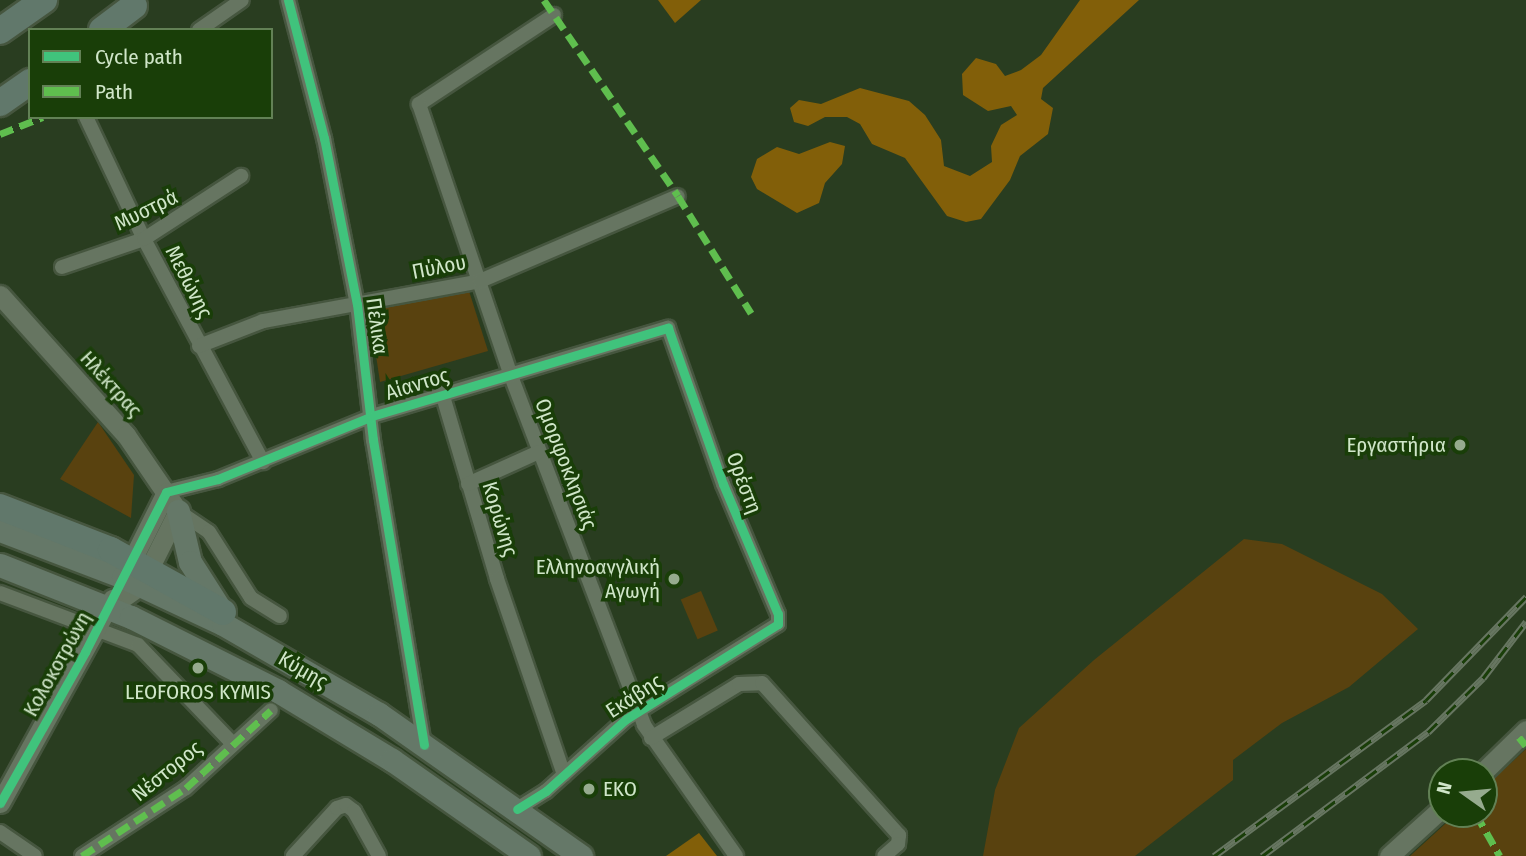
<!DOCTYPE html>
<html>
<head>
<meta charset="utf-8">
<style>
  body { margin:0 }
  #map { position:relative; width:1526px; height:856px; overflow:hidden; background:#293d20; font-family:"Fira Sans Condensed",sans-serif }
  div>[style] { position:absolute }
  .green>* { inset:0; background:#59420f; transform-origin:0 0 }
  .forest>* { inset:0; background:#825f09 }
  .roads { filter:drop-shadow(2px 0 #46563f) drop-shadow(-2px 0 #46563f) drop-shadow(0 2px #46563f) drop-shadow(0 -2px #46563f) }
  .street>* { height:14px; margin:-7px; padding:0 7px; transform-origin:7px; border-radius:7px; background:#667561 }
  .secondary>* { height:19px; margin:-9.5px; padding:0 9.5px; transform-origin:9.5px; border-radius:9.5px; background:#667561 }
  .primary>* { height:23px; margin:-11.5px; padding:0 11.5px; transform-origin:11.5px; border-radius:11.5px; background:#657868 }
  .highway>* { height:26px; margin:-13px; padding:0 13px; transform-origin:13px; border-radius:13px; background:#61786b }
  .rail>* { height:7px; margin-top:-3.5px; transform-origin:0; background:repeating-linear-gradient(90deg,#193e08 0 13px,#677661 0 26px); box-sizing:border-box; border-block:2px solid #677661 }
  .quiet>* { height:7px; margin-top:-3.5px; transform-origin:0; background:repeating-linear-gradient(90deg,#5fbe4e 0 14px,transparent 0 21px) }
  .cycleway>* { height:9px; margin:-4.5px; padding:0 4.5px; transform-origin:4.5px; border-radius:4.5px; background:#40c37c }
  .dots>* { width:19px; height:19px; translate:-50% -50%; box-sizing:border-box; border:4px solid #193e08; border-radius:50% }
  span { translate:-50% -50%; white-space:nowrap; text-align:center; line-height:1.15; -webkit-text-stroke:7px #193e08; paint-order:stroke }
  .street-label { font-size:21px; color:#d0e6c9 }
  .poi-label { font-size:21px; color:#d0e6c9 }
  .right { translate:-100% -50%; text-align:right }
  .left { translate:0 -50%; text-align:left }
  .legend { position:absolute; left:28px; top:28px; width:245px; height:91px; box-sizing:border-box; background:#193e08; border:2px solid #628155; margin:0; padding:9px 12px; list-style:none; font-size:21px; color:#d0e6c9 }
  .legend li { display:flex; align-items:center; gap:14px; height:35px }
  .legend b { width:35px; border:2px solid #628155 }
  .north { position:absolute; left:1428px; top:758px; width:70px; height:70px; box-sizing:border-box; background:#193e08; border:2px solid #628155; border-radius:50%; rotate:285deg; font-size:19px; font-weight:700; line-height:28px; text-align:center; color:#d0e6c9 }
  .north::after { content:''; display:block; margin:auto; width:24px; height:32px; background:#96ab8e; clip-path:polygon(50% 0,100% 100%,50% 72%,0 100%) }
</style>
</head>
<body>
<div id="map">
  <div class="green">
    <div style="clip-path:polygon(469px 291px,488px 351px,380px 382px,369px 309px)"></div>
    <div style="clip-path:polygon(98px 422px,134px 475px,131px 518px,60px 479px)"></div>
    <div style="clip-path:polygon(1244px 539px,1282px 544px,1382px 594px,1418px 629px,1349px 687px,1282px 723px,1233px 760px,1233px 780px,1135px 856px,983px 856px,995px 790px,1019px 728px,1094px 660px)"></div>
    <div style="left:701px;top:591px;width:43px;height:22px;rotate:67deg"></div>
    <div style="clip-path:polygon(1526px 749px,1526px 856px,1410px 856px,1456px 814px,1484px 814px,1484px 788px)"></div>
  </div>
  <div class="forest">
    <div style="clip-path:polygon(658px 0,701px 0,675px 23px)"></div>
    <div style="clip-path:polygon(1080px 0,1139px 0,1043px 88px,1041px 99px,1053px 108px,1048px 134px,1020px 156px,1010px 180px,981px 219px,966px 222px,947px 216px,905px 158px,872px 144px,860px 124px,847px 117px,825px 117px,808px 126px,794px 122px,790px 108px,799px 100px,821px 104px,860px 88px,909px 101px,925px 115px,941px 140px,944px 166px,970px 176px,992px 162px,991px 146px,1001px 125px,1017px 115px,1011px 106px,988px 111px,963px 95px,962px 74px,976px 58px,996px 64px,1005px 76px,1021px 70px,1041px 55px)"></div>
    <div style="clip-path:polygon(830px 142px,845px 146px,842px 164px,825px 183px,819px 203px,797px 213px,757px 189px,751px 177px,757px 159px,777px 147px,799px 154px)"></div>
    <div style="clip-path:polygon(699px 833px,717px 856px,666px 856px)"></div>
  </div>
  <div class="roads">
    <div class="street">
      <div style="left:288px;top:0;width:143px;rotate:75.4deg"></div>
      <div style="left:324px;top:138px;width:169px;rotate:78.8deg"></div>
      <div style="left:357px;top:304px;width:137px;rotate:83.3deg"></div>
      <div style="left:373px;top:440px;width:309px;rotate:80.5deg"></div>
      <div style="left:554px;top:15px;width:162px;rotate:146.6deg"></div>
      <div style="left:419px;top:104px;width:287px;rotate:71.3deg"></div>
      <div style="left:511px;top:376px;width:373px;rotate:69.1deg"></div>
      <div style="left:644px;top:725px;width:160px;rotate:54.9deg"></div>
      <div style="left:199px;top:30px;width:52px;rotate:-34.9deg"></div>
      <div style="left:86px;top:117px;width:135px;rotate:64.6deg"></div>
      <div style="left:144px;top:239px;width:253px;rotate:61.9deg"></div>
      <div style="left:62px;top:267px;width:87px;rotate:-18.9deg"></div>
      <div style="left:144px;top:239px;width:116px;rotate:-33deg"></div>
      <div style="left:199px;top:346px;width:69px;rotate:-21.3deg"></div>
      <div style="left:263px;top:321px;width:221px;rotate:-10.4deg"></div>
      <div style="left:480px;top:281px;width:215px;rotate:-23.2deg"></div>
      <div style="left:442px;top:393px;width:194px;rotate:73.5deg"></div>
      <div style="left:497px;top:579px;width:207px;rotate:71.1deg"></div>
      <div style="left:468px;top:484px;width:78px;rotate:-24.3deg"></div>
      <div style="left:166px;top:492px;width:54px;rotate:-14deg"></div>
      <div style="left:218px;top:479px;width:166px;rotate:-22.2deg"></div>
      <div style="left:372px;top:416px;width:309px;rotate:-16.6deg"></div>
      <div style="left:668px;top:328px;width:165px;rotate:70.6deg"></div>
      <div style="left:723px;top:484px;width:141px;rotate:67.1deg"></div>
      <div style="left:778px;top:614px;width:10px;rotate:90deg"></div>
      <div style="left:778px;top:624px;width:179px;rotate:148deg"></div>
      <div style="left:626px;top:719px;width:108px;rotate:138deg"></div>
      <div style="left:546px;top:791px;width:34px;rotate:148deg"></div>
      <div style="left:178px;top:511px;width:37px;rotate:34deg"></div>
      <div style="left:209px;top:532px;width:78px;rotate:57.5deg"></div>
      <div style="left:251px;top:598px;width:34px;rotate:32deg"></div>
      <div style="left:0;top:593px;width:147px;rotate:20.6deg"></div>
      <div style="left:138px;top:645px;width:137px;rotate:46.2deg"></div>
      <div style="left:651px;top:738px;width:103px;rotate:-31.5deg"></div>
      <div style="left:739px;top:684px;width:23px;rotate:-2deg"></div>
      <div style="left:762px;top:683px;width:205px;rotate:48deg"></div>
      <div style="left:899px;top:835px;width:9px;rotate:96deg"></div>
      <div style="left:898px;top:844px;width:18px;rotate:139deg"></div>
      <div style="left:0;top:832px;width:42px;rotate:34.4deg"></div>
      <div style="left:82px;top:856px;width:124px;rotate:-33.2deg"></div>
      <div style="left:186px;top:788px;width:115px;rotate:-42.5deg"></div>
      <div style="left:293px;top:856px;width:65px;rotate:-47.5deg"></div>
      <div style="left:337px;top:808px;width:9px;rotate:-18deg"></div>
      <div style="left:346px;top:805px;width:10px;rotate:37deg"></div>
      <div style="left:354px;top:811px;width:51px;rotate:60.9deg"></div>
    </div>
    <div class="secondary">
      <div style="left:0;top:295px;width:188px;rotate:48deg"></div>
      <div style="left:126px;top:435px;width:92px;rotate:55.6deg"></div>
      <div style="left:178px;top:511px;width:83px;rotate:116.6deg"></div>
      <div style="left:141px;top:585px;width:40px;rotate:145.1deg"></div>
      <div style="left:126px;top:572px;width:89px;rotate:-63.4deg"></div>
      <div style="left:1483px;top:772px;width:60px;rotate:-44.3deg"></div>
      <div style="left:0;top:803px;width:233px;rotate:-61.2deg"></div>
      <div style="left:1389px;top:856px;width:72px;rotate:-42.2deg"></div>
    </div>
    <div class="primary">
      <div style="left:178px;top:511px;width:52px;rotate:76.8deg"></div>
      <div style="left:190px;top:562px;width:56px;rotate:57.4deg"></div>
      <div style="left:0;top:530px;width:132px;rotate:20.9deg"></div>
      <div style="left:123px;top:577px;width:110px;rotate:25.2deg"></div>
      <div style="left:223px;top:624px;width:180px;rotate:30deg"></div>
      <div style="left:379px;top:714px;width:247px;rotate:35.1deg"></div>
      <div style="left:0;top:565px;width:141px;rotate:21.7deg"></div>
      <div style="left:131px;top:617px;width:165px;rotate:26.7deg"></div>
      <div style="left:278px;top:691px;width:133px;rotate:31.2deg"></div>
      <div style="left:392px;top:760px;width:167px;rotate:35deg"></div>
    </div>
    <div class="highway">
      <div style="left:102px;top:30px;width:40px;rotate:-37deg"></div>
      <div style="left:0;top:31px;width:54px;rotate:-35.2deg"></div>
      <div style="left:0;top:103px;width:37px;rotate:-35deg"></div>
      <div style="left:0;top:507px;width:119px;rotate:21.2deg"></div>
      <div style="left:111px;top:550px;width:128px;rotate:29deg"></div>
    </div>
  </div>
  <div class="rail">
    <div style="left:1214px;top:856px;width:263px;rotate:-36.3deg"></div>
    <div style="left:1426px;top:700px;width:144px;rotate:-45.8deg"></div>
    <div style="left:1262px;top:856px;width:207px;rotate:-36.8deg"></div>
    <div style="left:1428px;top:732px;width:77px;rotate:-44.5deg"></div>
    <div style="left:1483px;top:678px;width:71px;rotate:-52.5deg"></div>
  </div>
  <div class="quiet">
    <div style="left:544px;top:0;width:237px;rotate:55.6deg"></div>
    <div style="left:678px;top:196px;width:138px;rotate:58deg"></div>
    <div style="left:0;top:134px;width:46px;rotate:-21.6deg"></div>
    <div style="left:1519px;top:737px;width:11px;rotate:52deg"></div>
    <div style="left:1484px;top:802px;width:17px;rotate:-45deg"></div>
    <div style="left:1476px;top:814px;width:48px;rotate:60.3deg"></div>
    <div style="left:82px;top:856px;width:124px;rotate:-33.2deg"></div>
    <div style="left:186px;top:788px;width:115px;rotate:-42.5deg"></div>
  </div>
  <div class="cycleway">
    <div style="left:288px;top:0;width:143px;rotate:75.4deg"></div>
    <div style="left:324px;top:138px;width:169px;rotate:78.8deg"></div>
    <div style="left:357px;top:304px;width:137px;rotate:83.3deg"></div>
    <div style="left:373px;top:440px;width:309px;rotate:80.5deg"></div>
    <div style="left:0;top:803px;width:173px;rotate:-60.6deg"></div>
    <div style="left:85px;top:652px;width:179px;rotate:-63.1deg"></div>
    <div style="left:166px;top:492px;width:54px;rotate:-14deg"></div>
    <div style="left:218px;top:479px;width:166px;rotate:-22.2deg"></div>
    <div style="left:372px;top:416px;width:309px;rotate:-16.6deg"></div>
    <div style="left:668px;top:328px;width:165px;rotate:70.6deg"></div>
    <div style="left:723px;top:484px;width:141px;rotate:67.1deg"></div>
    <div style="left:778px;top:614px;width:10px;rotate:90deg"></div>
    <div style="left:778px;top:624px;width:179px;rotate:148deg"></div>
    <div style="left:626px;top:719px;width:108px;rotate:138deg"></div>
    <div style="left:546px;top:791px;width:34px;rotate:148deg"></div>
  </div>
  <div class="dots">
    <div style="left:1460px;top:445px;background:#96ab8e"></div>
    <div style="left:674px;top:579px;background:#96ab8e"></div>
    <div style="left:198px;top:668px;background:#96ab8e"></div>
    <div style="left:589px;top:789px;background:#96ab8e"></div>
  </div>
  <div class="street-label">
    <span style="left:146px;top:210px;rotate:-26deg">Μυστρά</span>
    <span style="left:439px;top:267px;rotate:-11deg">Πύλου</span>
    <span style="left:189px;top:282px;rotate:63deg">Μεθώνης</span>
    <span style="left:377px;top:326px;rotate:82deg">Πέλικα</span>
    <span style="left:111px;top:384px;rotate:48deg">Ηλέκτρας</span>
    <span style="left:417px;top:384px;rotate:-17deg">Αίαντος</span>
    <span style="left:566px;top:464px;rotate:69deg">Ομορφοκλησιάς</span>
    <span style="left:744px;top:483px;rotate:69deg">Ορέστη</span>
    <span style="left:500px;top:519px;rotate:73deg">Κορώνης</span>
    <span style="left:57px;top:664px;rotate:-61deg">Κολοκοτρώνη</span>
    <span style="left:303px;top:670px;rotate:30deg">Κύμης</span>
    <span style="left:634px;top:696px;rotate:-33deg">Εκάβης</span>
    <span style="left:167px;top:771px;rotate:-39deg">Νέστορος</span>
  </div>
  <div class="poi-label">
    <span class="right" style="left:1446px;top:445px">Εργαστήρια</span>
    <span class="right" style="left:660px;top:579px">Ελληνοαγγλική<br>Αγωγή</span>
    <span style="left:198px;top:692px">LEOFOROS KYMIS</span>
    <span class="left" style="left:603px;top:789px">EKO</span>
  </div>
  <ul class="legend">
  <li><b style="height:9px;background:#40c37c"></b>Cycle path</li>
  <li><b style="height:9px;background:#5fbe4e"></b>Path</li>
  </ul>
  <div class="north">N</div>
</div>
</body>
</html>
